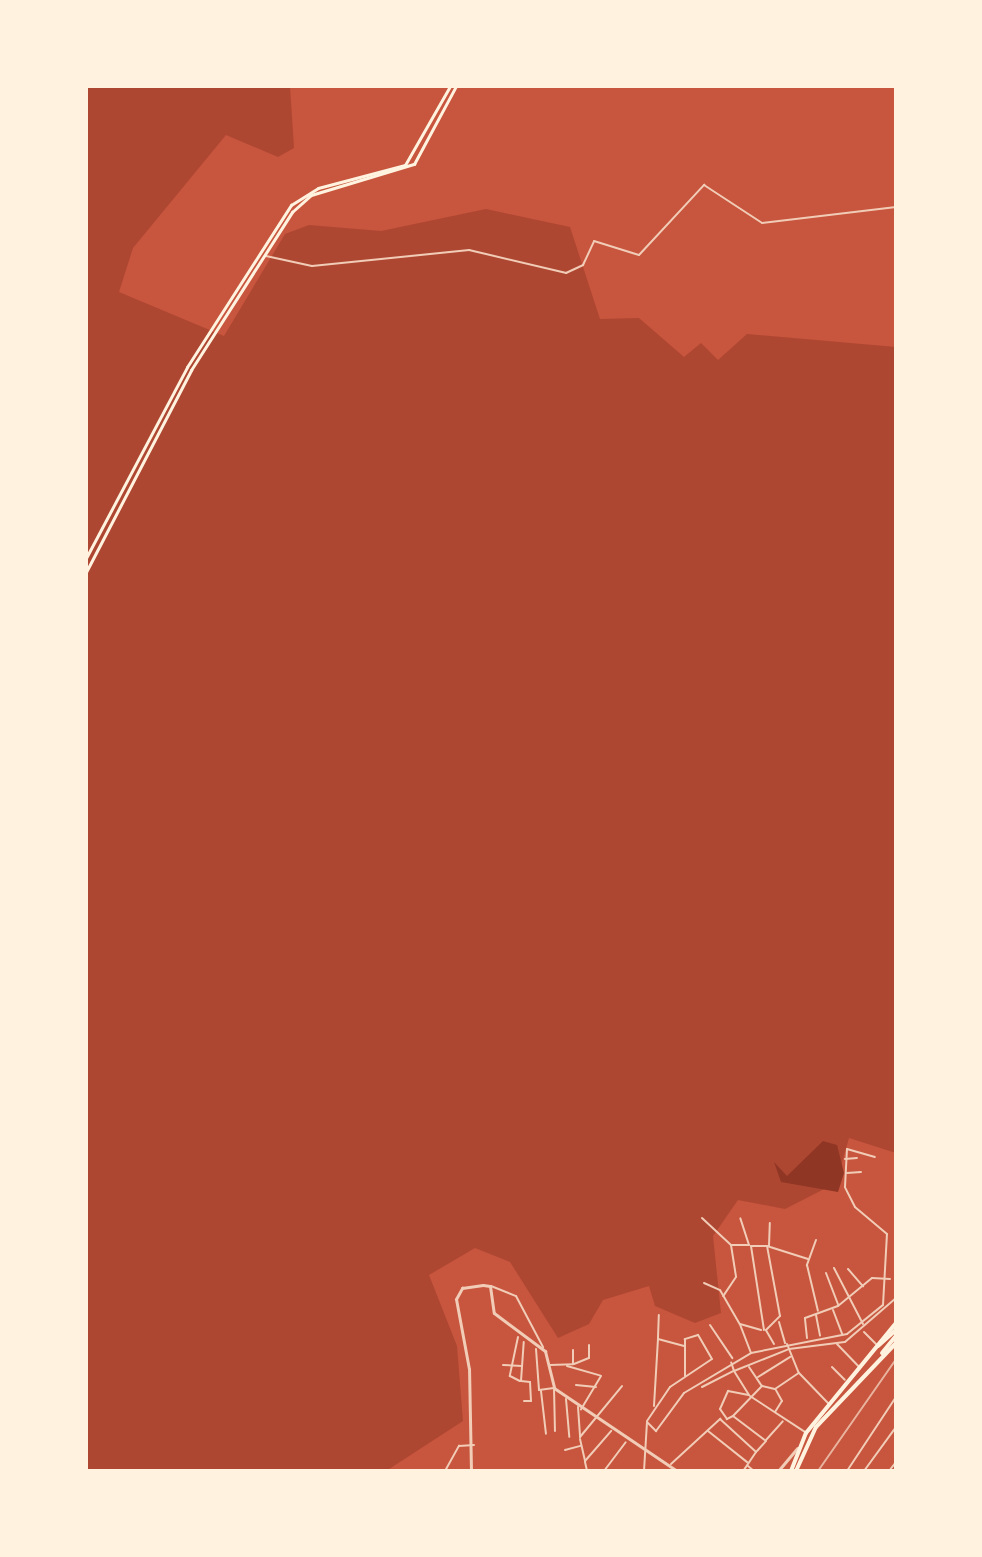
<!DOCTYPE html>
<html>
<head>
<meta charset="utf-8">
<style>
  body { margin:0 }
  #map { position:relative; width:982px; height:1557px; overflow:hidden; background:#c8553d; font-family:"Golos Text",sans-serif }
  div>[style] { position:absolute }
  .green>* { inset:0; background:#ae4732 }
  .water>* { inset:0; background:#8f3625 }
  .minor>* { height:2px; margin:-1px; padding:0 1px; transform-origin:1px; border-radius:1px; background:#f1ccb7 }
  .tertiary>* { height:3px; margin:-1.5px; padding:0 1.5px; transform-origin:1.5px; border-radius:1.5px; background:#f1ccb7 }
  .secondary>* { height:3px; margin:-1.5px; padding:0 1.5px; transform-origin:1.5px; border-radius:1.5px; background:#fff3e0 }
  .primary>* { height:4px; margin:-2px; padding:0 2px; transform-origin:2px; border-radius:2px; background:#fff3e0 }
  .trunk>* { height:4px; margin:-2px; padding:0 2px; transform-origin:2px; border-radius:2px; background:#fff3e0 }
  .rail>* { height:2px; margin:-1px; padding:0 1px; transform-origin:1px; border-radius:1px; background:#e9b49f }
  span { translate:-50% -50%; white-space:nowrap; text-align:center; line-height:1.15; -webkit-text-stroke:6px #fff3e0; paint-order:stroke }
  .frame { position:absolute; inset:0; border:88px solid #fff3e0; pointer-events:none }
</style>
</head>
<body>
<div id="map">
  <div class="green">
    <div style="clip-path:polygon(86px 86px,290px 86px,294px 148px,278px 157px,226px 135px,133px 248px,119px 292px,224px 336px,285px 234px,309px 225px,381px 231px,486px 209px,570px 227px,600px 319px,639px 318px,684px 357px,701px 343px,718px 360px,747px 334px,896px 347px,896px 1153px,849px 1138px,836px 1183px,785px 1209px,738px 1200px,713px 1236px,721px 1313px,695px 1323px,655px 1306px,649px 1286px,603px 1300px,589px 1324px,558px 1338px,510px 1262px,475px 1248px,429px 1275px,457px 1346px,463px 1421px,386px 1471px,86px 1471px)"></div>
  </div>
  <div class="water">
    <div style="clip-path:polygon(823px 1141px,837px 1145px,844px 1173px,838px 1192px,781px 1182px,774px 1162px,787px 1176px)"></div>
  </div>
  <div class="minor">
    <div style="left:266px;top:256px;width:47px;rotate:12.3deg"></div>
    <div style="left:312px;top:266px;width:158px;rotate:-5.8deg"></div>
    <div style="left:469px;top:250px;width:100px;rotate:13.3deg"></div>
    <div style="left:566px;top:273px;width:19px;rotate:-25deg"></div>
    <div style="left:583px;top:265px;width:26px;rotate:-65deg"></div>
    <div style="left:594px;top:241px;width:47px;rotate:17.3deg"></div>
    <div style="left:639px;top:255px;width:96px;rotate:-47.1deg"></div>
    <div style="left:704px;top:185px;width:69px;rotate:33.2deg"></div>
    <div style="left:762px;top:223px;width:135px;rotate:-6.8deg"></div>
    <div style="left:845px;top:1159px;width:12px;rotate:-5deg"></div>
    <div style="left:847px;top:1173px;width:14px;rotate:-4deg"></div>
    <div style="left:702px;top:1218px;width:40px;rotate:43deg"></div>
    <div style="left:731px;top:1245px;width:32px;rotate:81deg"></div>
    <div style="left:736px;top:1277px;width:23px;rotate:124deg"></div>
    <div style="left:816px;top:1240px;width:27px;rotate:110deg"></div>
    <div style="left:807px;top:1265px;width:47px;rotate:76.6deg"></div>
    <div style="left:732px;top:1245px;width:17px"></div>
    <div style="left:749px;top:1245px;width:28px;rotate:-108deg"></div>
    <div style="left:769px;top:1246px;width:23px;rotate:-88deg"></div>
    <div style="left:834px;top:1268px;width:63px;rotate:62.6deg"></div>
    <div style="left:848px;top:1269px;width:23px;rotate:49deg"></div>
    <div style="left:826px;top:1273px;width:34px;rotate:69deg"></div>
    <div style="left:704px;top:1283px;width:17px;rotate:24deg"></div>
    <div style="left:720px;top:1290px;width:39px;rotate:60deg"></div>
    <div style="left:740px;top:1324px;width:22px;rotate:16deg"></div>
    <div style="left:491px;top:1286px;width:27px;rotate:22deg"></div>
    <div style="left:516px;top:1296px;width:58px;rotate:62.1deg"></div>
    <div style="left:833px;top:1310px;width:26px;rotate:69deg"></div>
    <div style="left:816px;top:1315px;width:21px;rotate:79deg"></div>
    <div style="left:779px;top:1322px;width:22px;rotate:74deg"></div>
    <div style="left:710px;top:1325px;width:40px;rotate:56deg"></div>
    <div style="left:764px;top:1330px;width:85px;rotate:-98.8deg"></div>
    <div style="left:751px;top:1246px;width:16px"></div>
    <div style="left:864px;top:1332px;width:18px;rotate:45deg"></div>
    <div style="left:518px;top:1337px;width:40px;rotate:102deg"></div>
    <div style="left:510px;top:1376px;width:11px;rotate:27deg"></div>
    <div style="left:658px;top:1338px;width:23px;rotate:-88deg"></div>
    <div style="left:807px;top:1338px;width:20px;rotate:-96deg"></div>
    <div style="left:805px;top:1318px;width:35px;rotate:-20deg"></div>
    <div style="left:838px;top:1306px;width:44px;rotate:-39.5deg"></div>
    <div style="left:872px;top:1278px;width:18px;rotate:3deg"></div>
    <div style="left:774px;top:1344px;width:16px;rotate:-120deg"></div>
    <div style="left:766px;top:1330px;width:20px;rotate:-45deg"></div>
    <div style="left:780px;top:1316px;width:71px;rotate:-100.5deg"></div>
    <div style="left:767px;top:1246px;width:43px;rotate:17.6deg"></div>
    <div style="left:787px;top:1344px;width:31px;rotate:68deg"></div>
    <div style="left:799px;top:1373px;width:42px;rotate:46deg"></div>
    <div style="left:837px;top:1344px;width:33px;rotate:46deg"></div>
    <div style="left:536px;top:1349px;width:41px;rotate:85.8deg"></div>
    <div style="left:539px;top:1390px;width:15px;rotate:-8deg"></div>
    <div style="left:554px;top:1388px;width:43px;rotate:88.7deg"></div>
    <div style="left:751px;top:1353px;width:98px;rotate:-11.2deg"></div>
    <div style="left:847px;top:1334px;width:46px;rotate:-38.9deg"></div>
    <div style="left:883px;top:1305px;width:71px;rotate:-86.8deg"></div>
    <div style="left:887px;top:1234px;width:42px;rotate:-139.8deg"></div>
    <div style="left:855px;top:1207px;width:22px;rotate:-117deg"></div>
    <div style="left:845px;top:1187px;width:38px;rotate:-87deg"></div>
    <div style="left:847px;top:1149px;width:29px;rotate:16deg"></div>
    <div style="left:574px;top:1364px;width:16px;rotate:-22deg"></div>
    <div style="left:589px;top:1358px;width:13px;rotate:-90deg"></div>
    <div style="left:503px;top:1365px;width:19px;rotate:3deg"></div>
    <div style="left:550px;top:1365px;width:23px;rotate:-2deg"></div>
    <div style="left:573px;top:1364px;width:14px;rotate:-90deg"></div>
    <div style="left:567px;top:1366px;width:35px;rotate:16deg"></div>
    <div style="left:601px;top:1376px;width:39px;rotate:121deg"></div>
    <div style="left:749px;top:1367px;width:23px;rotate:56deg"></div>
    <div style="left:762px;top:1386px;width:13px;rotate:13deg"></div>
    <div style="left:775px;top:1389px;width:29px;rotate:-34deg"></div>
    <div style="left:832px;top:1367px;width:18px;rotate:45deg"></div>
    <div style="left:758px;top:1377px;width:38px;rotate:-32deg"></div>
    <div style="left:576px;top:1385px;width:20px;rotate:6deg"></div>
    <div style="left:702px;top:1387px;width:36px;rotate:-27deg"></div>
    <div style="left:734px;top:1371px;width:9px;rotate:-108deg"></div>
    <div style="left:541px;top:1391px;width:43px;rotate:83.4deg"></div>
    <div style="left:750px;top:1396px;width:66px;rotate:33.2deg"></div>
    <div style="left:566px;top:1399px;width:38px;rotate:85deg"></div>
    <div style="left:524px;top:1401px;width:7px"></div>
    <div style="left:531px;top:1401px;width:19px;rotate:-93deg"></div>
    <div style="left:530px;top:1382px;width:9px;rotate:-174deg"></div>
    <div style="left:521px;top:1381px;width:39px;rotate:-86deg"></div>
    <div style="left:654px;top:1406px;width:67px;rotate:-86.6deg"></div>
    <div style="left:658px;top:1339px;width:27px;rotate:15deg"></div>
    <div style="left:578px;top:1407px;width:30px;rotate:86deg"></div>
    <div style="left:580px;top:1437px;width:66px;rotate:-50.5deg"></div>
    <div style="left:775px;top:1412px;width:13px;rotate:-58deg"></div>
    <div style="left:782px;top:1401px;width:13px;rotate:-119deg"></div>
    <div style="left:733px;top:1416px;width:7px;rotate:153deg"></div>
    <div style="left:727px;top:1419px;width:12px;rotate:-125deg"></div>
    <div style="left:720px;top:1409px;width:20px;rotate:-66deg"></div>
    <div style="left:728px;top:1391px;width:21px;rotate:11deg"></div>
    <div style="left:749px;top:1395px;width:28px;rotate:-122deg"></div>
    <div style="left:734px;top:1371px;width:59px;rotate:-21.8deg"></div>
    <div style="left:789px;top:1349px;width:56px;rotate:-7.1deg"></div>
    <div style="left:845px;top:1342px;width:67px;rotate:-40.8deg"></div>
    <div style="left:647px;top:1421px;width:41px;rotate:-55.9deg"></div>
    <div style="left:670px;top:1387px;width:50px;rotate:-33.7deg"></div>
    <div style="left:712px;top:1359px;width:28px;rotate:-120deg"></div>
    <div style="left:698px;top:1335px;width:14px;rotate:163deg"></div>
    <div style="left:685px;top:1339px;width:37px;rotate:90deg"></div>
    <div style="left:708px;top:1431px;width:50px;rotate:38.5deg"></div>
    <div style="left:580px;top:1439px;width:23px;rotate:77deg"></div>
    <div style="left:585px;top:1461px;width:40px;rotate:-49deg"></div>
    <div style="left:766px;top:1440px;width:25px;rotate:-48deg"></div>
    <div style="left:565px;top:1450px;width:16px;rotate:-15deg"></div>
    <div style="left:757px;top:1451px;width:13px;rotate:-48deg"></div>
    <div style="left:766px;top:1441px;width:41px;rotate:-142.9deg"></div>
    <div style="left:733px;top:1416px;width:42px;rotate:-46deg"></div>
    <div style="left:585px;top:1462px;width:9px;rotate:77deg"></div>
    <div style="left:671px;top:1464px;width:67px;rotate:-42.6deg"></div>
    <div style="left:720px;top:1419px;width:49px;rotate:42.5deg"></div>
    <div style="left:756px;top:1452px;width:23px;rotate:124deg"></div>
    <div style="left:748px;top:1466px;width:8px;rotate:40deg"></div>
    <div style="left:445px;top:1471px;width:29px;rotate:-61deg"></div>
    <div style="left:459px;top:1446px;width:15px;rotate:-4deg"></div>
    <div style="left:604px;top:1471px;width:36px;rotate:-53deg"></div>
    <div style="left:644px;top:1471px;width:49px;rotate:-86.5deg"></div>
    <div style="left:647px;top:1422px;width:13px;rotate:45deg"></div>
    <div style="left:656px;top:1431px;width:47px;rotate:-53.6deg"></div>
    <div style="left:684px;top:1393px;width:78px;rotate:-30.8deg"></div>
    <div style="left:751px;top:1353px;width:31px;rotate:-111deg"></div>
    <div style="left:847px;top:1471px;width:89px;rotate:-56.5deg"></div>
    <div style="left:864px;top:1471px;width:54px;rotate:-54deg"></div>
    <div style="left:889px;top:1471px;width:11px;rotate:-52deg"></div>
  </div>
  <div class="tertiary">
    <div style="left:471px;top:1471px;width:102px;rotate:-91.1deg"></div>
    <div style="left:469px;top:1369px;width:71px;rotate:-100.5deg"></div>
    <div style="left:456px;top:1299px;width:13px;rotate:-61deg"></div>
    <div style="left:462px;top:1288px;width:21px;rotate:-8deg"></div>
    <div style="left:483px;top:1285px;width:7px;rotate:8deg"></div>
    <div style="left:490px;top:1286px;width:27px;rotate:82deg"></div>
    <div style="left:494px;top:1313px;width:64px;rotate:36.7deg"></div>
    <div style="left:545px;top:1351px;width:38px;rotate:76deg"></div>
    <div style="left:554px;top:1388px;width:148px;rotate:34deg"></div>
    <div style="left:778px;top:1471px;width:30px;rotate:-50deg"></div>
  </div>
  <div class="secondary">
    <div style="left:86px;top:558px;width:216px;rotate:-62.1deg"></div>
    <div style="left:187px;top:367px;width:193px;rotate:-57.3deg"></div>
    <div style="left:291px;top:205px;width:32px;rotate:-32deg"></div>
    <div style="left:318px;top:188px;width:90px;rotate:-14.8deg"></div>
    <div style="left:405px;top:165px;width:91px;rotate:-60.3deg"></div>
    <div style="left:86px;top:572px;width:228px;rotate:-62.5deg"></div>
    <div style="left:191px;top:370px;width:188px;rotate:-57.4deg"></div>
    <div style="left:292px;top:212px;width:25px;rotate:-42deg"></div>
    <div style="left:311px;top:195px;width:108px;rotate:-16.8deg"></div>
    <div style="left:414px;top:164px;width:89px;rotate:-61.7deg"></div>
  </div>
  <div class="primary">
    <div style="left:878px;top:1346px;width:24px;rotate:-42deg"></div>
    <div style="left:882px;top:1353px;width:22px;rotate:-51deg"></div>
  </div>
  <div class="trunk">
    <div style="left:791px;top:1471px;width:41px;rotate:-68.5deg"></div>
    <div style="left:806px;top:1433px;width:142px;rotate:-50.7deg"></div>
    <div style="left:796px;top:1471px;width:48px;rotate:-65.6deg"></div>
    <div style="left:816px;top:1427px;width:116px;rotate:-46.4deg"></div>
  </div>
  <div class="rail">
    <div style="left:818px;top:1471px;width:136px;rotate:-55.1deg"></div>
  </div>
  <div class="frame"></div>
</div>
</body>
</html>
